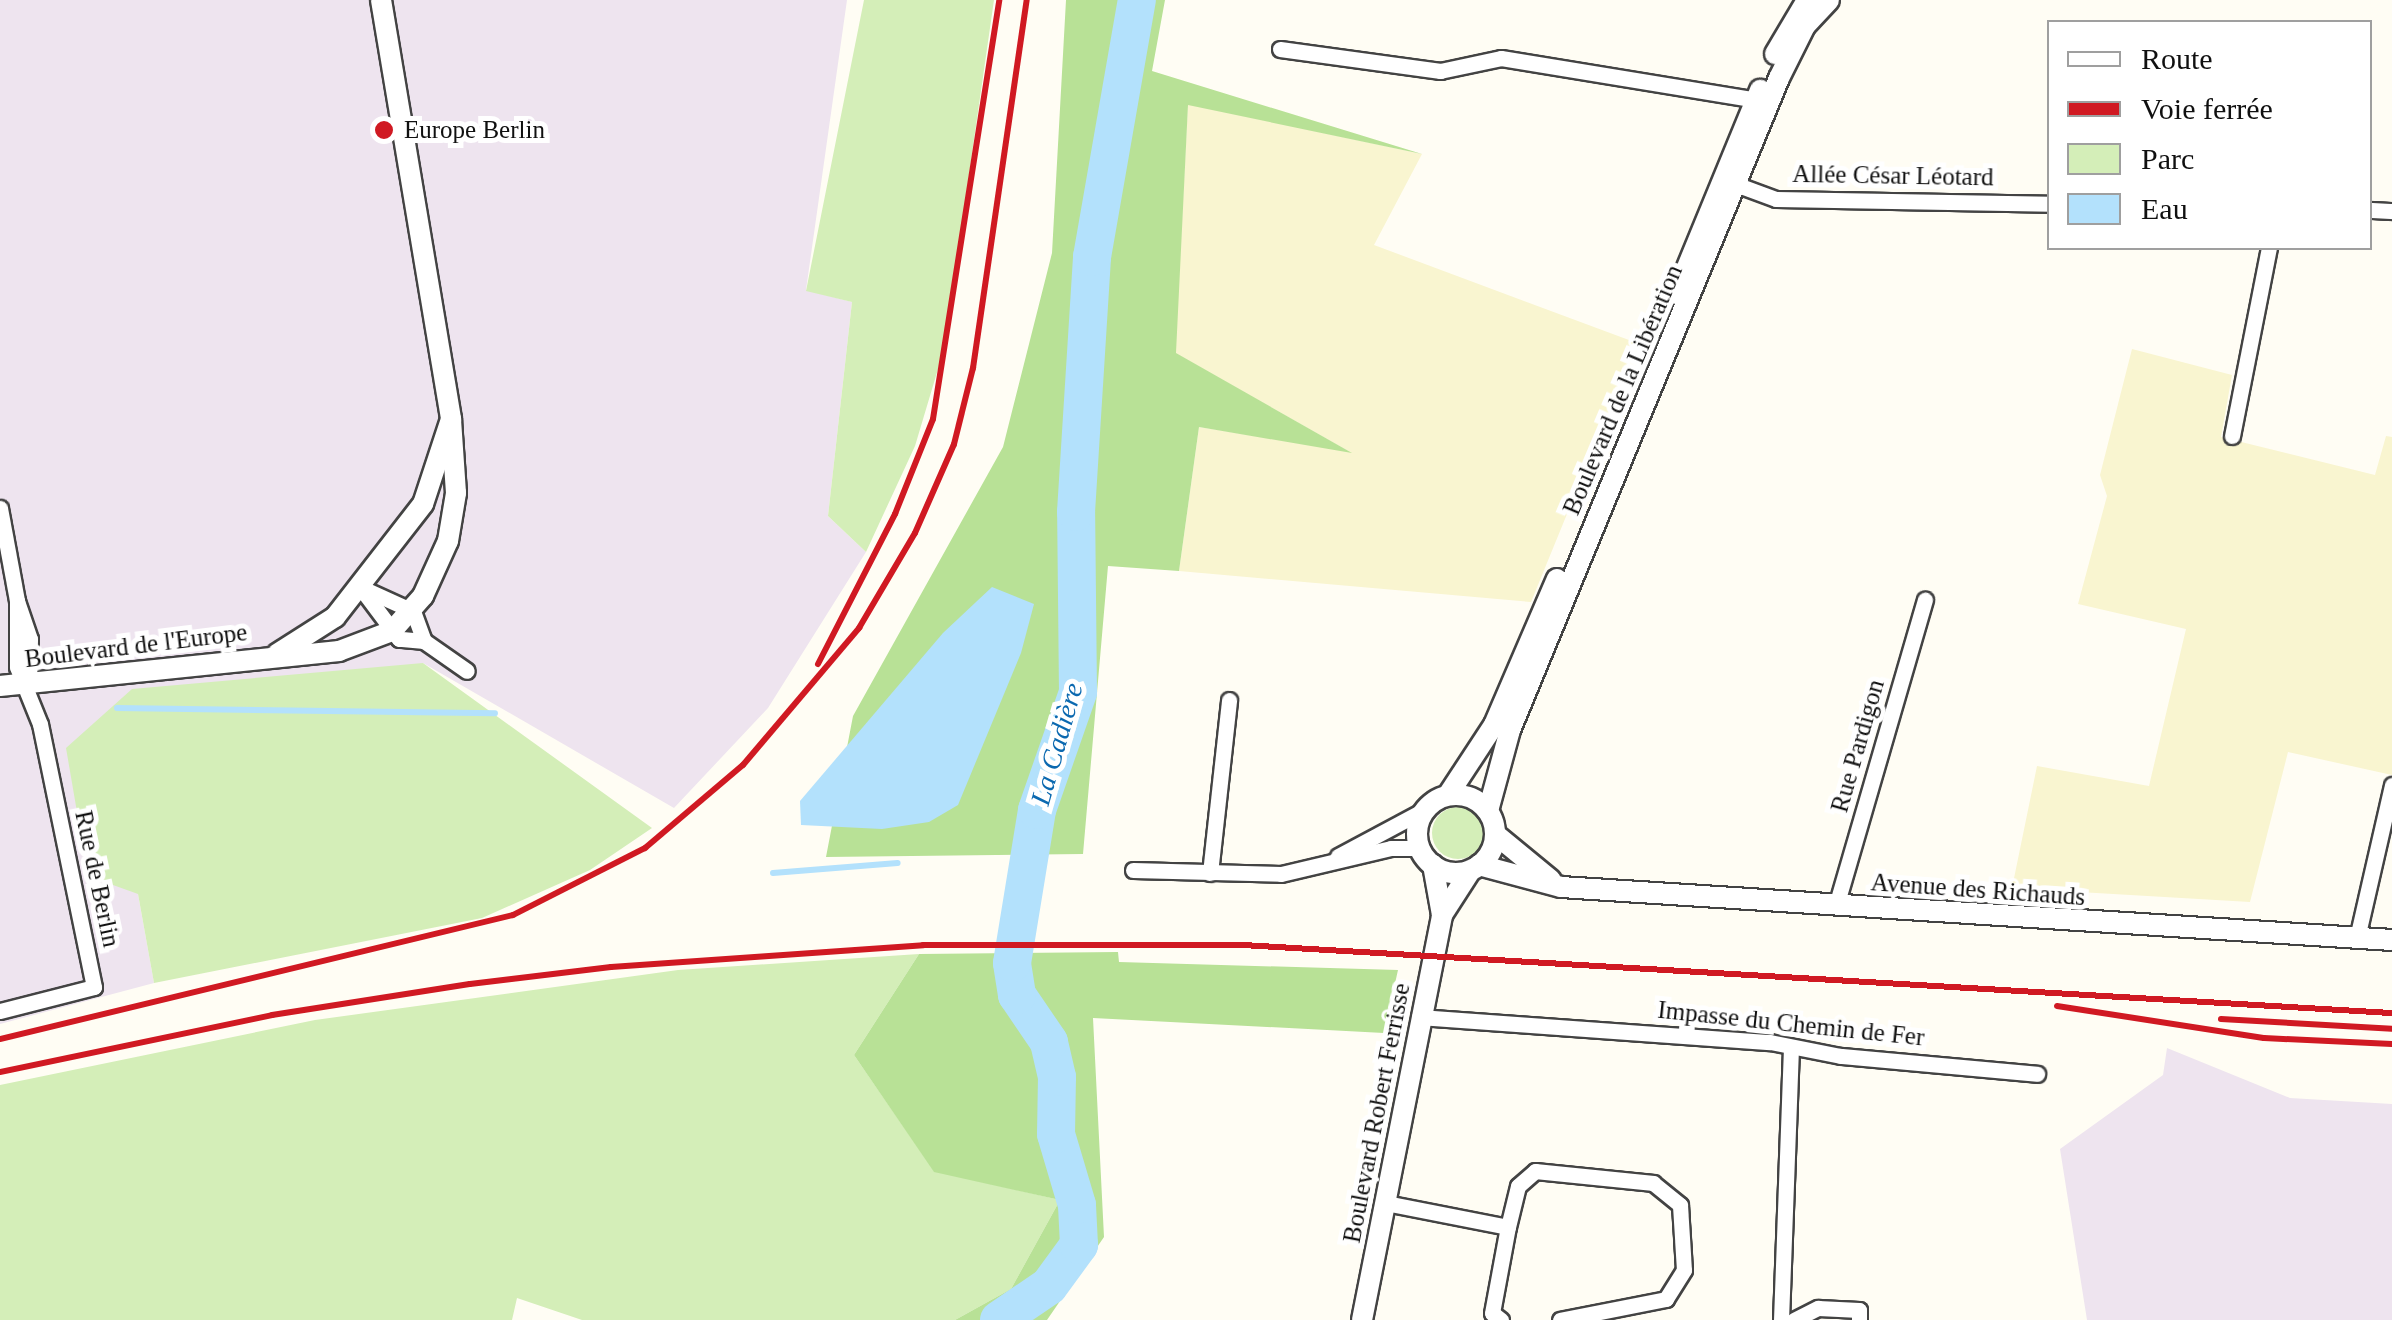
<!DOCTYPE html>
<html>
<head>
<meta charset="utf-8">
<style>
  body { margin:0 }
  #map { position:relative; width:2392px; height:1320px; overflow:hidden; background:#fffdf4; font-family:Georgia,serif }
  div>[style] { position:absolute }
  .industrial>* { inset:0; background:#eee4ef }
  .farmland>* { inset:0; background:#f9f5d0 }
  .green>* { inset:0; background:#d4eeb8 }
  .round { border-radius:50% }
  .forest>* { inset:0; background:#b8e196 }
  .water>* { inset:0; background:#b3e1fc }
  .stream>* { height:6px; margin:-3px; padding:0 3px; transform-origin:3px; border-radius:3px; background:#b3e1fc }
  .river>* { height:38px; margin:-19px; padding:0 19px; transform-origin:19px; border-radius:19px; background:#b3e1fc }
  .roads { filter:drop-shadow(2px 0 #434343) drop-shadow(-2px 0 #434343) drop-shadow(0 2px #434343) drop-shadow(0 -2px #434343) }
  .minor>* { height:15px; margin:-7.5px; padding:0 7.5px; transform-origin:7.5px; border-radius:7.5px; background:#fff }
  .tertiary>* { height:20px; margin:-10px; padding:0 10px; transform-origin:10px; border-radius:10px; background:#fff }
  .tertiary>.ring { margin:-10px; padding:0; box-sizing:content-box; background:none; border:20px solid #fff; border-radius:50% }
  .rail>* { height:6px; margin:-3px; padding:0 3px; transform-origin:3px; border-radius:3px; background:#d01922 }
  .dots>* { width:28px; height:28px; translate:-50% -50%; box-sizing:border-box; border:5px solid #fff; border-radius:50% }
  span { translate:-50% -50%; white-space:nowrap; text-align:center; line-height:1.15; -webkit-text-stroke:10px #fff; paint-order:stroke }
  .poi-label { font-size:25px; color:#101010 }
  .left { translate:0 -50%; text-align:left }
  .street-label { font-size:25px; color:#101010 }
  .water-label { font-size:28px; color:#0b69b0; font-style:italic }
  .legend { position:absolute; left:2047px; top:20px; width:325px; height:230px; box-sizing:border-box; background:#fff; border:2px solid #9f9f9f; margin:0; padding:12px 18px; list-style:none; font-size:30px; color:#101010 }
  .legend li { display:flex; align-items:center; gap:20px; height:50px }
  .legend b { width:50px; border:2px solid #9f9f9f }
</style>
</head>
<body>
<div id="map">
  <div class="industrial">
    <div style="clip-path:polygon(0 0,847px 0,806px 290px,852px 302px,828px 516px,866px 552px,768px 708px,674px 808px,423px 663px,138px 894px,154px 983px,0 1024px)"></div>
    <div style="clip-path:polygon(2167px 1048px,2290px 1098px,2392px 1104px,2392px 1320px,2087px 1320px,2060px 1149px,2163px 1075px)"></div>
  </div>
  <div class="farmland">
    <div style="clip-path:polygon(1188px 104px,1422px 154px,1374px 245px,1637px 343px,1531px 602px,1179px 571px,1199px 427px,1348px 451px,1175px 353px)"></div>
    <div style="clip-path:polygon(2132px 349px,2232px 375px,2221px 437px,2375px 475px,2386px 436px,2392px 437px,2392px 775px,2288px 752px,2250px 902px,2012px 888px,2037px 766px,2149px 786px,2186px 629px,2078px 604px,2107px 496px,2100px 475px)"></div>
  </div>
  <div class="green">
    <div style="clip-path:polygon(864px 0,994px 0,944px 349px,915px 446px,866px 552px,828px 516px,852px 302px,806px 291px)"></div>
    <div style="clip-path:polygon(423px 663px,652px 828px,590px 870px,482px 918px,154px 983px,138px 894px,88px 876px,66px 748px,132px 689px)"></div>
    <div class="round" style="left:1432px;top:807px;width:52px;height:52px"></div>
    <div style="clip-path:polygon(919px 954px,854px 1055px,934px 1171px,1060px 1200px,1011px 1289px,955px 1320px,582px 1320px,517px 1298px,512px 1320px,0 1320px,0 1085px,315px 1020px,678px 970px)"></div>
  </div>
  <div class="forest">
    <div style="clip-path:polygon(1066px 0,1165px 0,1152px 71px,1422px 154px,1188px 105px,1176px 353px,1352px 453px,1199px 427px,1179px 571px,1108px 566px,1083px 854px,826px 857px,853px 716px,1003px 447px,1052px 253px)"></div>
    <div style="clip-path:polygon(1118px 952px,1119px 962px,1398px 970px,1384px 1033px,1093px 1018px,1104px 1237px,1047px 1320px,955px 1320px,1011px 1289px,1060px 1200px,934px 1172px,854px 1055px,919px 954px)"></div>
  </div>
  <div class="water">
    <div style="clip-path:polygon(992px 587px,1034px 604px,1021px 653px,958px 805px,929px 822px,882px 829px,801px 825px,800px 801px,943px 633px)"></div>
  </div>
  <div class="stream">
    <div style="left:117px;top:708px;width:378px;rotate:0.8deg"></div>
    <div style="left:773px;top:873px;width:125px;rotate:-4.6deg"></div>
  </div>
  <div class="river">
    <div style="left:999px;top:1320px;width:60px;rotate:-34.2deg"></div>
    <div style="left:1049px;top:1286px;width:51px;rotate:-53.8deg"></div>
    <div style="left:1079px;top:1245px;width:40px;rotate:-92.9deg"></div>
    <div style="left:1077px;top:1205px;width:74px;rotate:-106.5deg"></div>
    <div style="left:1056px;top:1134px;width:57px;rotate:-89deg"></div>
    <div style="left:1057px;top:1077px;width:36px;rotate:-103deg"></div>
    <div style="left:1049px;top:1042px;width:57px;rotate:-124.2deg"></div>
    <div style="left:1017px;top:995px;width:32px;rotate:-99deg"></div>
    <div style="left:1012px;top:963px;width:155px;rotate:-80.7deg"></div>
    <div style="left:1037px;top:810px;width:125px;rotate:-70.8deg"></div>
    <div style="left:1078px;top:692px;width:180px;rotate:-90.6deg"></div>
    <div style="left:1076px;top:512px;width:256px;rotate:-86.4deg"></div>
    <div style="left:1092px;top:257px;width:261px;rotate:-80.1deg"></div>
  </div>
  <div class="roads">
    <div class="minor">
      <div style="left:1280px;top:49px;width:162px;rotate:7.8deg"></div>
      <div style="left:1440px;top:71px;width:62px;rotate:-12deg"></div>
      <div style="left:1501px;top:58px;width:266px;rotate:9.3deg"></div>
      <div style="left:1727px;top:181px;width:52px;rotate:20.2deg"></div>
      <div style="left:1776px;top:199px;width:274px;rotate:1deg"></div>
      <div style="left:2370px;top:210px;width:22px;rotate:3deg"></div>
      <div style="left:2232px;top:436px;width:192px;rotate:-78.9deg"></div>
      <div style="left:0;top:508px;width:95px;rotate:79.6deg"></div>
      <div style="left:360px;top:587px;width:58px;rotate:24.4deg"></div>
      <div style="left:413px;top:611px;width:32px;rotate:70deg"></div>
      <div style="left:424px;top:641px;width:25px;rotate:-175deg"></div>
      <div style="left:399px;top:639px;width:65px;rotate:-126.9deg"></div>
      <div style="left:424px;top:641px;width:52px;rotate:34.9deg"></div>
      <div style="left:1338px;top:856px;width:100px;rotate:-28.1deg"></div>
      <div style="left:1133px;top:870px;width:148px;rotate:1.5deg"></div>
      <div style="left:1281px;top:874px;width:113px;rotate:-13.3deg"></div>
      <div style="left:1391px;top:848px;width:29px"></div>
      <div style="left:1210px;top:873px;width:174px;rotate:-83.7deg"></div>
      <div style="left:1836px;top:906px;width:319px;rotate:-73.8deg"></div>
      <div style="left:2357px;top:938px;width:157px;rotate:-77.1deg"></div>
      <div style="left:0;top:1011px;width:97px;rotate:-14.3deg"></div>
      <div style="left:94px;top:987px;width:268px;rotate:-101.6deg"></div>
      <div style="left:40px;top:724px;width:61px;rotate:-112deg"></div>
      <div style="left:17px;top:667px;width:66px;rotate:-90deg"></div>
      <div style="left:17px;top:601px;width:40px;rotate:71.1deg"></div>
      <div style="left:30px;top:639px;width:48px;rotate:91.2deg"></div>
      <div style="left:1419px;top:1017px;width:352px;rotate:4.1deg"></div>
      <div style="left:1770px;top:1042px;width:72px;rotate:11.2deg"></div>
      <div style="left:1841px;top:1056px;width:197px;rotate:5.2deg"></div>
      <div style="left:1386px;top:1203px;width:124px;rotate:11.1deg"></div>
      <div style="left:1501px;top:1320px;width:11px;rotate:-142deg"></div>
      <div style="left:1492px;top:1313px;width:87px;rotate:-79.5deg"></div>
      <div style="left:1508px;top:1227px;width:42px;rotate:-76.3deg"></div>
      <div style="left:1518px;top:1186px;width:23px;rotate:-41deg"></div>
      <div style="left:1535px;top:1171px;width:119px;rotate:5.8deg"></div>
      <div style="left:1653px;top:1183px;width:35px;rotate:39deg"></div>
      <div style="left:1680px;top:1205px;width:65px;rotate:86.5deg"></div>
      <div style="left:1684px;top:1270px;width:34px;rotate:122deg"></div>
      <div style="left:1666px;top:1299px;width:108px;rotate:168.8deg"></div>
      <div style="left:1781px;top:1320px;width:273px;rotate:-87.9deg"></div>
      <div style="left:1794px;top:1320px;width:27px;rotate:-27deg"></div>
      <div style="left:1818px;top:1308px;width:41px;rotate:2.8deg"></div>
      <div style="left:1859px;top:1310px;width:10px;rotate:90deg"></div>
    </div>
    <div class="tertiary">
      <div style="left:381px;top:0;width:425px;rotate:80.5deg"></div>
      <div style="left:1775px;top:54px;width:63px;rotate:-59.3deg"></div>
      <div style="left:1676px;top:294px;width:221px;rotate:-67.6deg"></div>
      <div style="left:0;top:686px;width:341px;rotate:-5.9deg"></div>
      <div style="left:339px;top:651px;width:57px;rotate:-20.7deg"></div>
      <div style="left:392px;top:631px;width:47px;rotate:-48.5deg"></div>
      <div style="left:423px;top:596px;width:60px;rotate:-65.6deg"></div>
      <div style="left:448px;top:541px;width:49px;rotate:-80.5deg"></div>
      <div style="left:456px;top:493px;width:74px;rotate:-93.9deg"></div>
      <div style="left:451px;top:419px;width:89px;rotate:108.2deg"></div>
      <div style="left:423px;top:504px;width:143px;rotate:127.9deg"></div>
      <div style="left:335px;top:617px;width:69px;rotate:147.5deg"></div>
      <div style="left:1448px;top:795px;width:84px;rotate:-56.7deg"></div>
      <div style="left:1494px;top:725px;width:159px;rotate:-66.7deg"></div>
      <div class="ring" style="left:1417px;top:795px;width:58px;height:58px"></div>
      <div style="left:1488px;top:811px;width:84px;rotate:-74.8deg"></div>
      <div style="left:1510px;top:730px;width:705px;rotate:-67.58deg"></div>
      <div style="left:1779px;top:78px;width:58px;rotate:-63.4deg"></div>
      <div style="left:1805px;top:26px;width:35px;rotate:-47deg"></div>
      <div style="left:1495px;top:834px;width:72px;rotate:39.4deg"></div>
      <div style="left:1479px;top:865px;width:85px;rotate:15deg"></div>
      <div style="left:1561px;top:887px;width:833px;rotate:3.65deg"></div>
      <div style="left:1442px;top:915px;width:54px;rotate:-57.2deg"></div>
      <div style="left:1362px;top:1320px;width:413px;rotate:-78.8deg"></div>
      <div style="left:1442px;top:915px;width:51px;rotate:-100.2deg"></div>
    </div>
  </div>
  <div class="rail">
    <div style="left:818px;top:664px;width:169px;rotate:-62.8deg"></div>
    <div style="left:895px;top:514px;width:102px;rotate:-68.2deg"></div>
    <div style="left:933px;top:419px;width:424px;rotate:-81deg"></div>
    <div style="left:2057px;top:1006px;width:209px;rotate:8.8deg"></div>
    <div style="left:2264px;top:1038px;width:128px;rotate:2.7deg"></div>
    <div style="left:2221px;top:1019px;width:171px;rotate:3.3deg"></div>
    <div style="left:0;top:1039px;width:528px;rotate:-13.59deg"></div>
    <div style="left:513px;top:915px;width:148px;rotate:-26.9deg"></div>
    <div style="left:645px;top:848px;width:128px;rotate:-40.3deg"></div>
    <div style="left:743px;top:765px;width:180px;rotate:-49.7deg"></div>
    <div style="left:859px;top:628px;width:110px;rotate:-59.5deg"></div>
    <div style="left:915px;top:533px;width:97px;rotate:-66.3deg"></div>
    <div style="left:954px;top:444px;width:78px;rotate:-76deg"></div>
    <div style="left:973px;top:368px;width:372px;rotate:-81.7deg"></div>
    <div style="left:0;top:1072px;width:278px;rotate:-11.8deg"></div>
    <div style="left:272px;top:1015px;width:200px;rotate:-8.9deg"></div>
    <div style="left:470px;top:984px;width:142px;rotate:-6.9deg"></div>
    <div style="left:611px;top:967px;width:313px;rotate:-4deg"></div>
    <div style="left:923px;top:945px;width:320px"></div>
    <div style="left:1243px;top:945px;width:1151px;rotate:3.39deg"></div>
  </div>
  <div class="dots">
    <div style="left:384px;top:130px;background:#d01922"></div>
  </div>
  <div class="poi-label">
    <span class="left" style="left:404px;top:130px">Europe Berlin</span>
  </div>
  <div class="street-label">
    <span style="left:1893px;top:176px;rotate:1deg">Allée César Léotard</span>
    <span style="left:1623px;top:390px;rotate:-67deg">Boulevard de la Libération</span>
    <span style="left:136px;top:646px;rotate:-7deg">Boulevard de l'Europe</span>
    <span style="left:1858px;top:746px;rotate:-74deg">Rue Pardigon</span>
    <span style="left:97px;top:879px;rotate:78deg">Rue de Berlin</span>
    <span style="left:1978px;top:890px;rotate:4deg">Avenue des Richauds</span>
    <span style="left:1791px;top:1024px;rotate:6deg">Impasse du Chemin de Fer</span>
    <span style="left:1377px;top:1113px;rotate:-79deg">Boulevard Robert Ferrisse</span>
  </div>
  <div class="water-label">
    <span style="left:1057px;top:744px;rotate:-74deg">La Cadière</span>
  </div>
  <ul class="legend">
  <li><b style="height:12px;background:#fff"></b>Route</li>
  <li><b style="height:12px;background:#d01922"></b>Voie ferrée</li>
  <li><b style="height:28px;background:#d4eeb8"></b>Parc</li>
  <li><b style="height:28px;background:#b3e1fc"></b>Eau</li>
  </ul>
</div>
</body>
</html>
